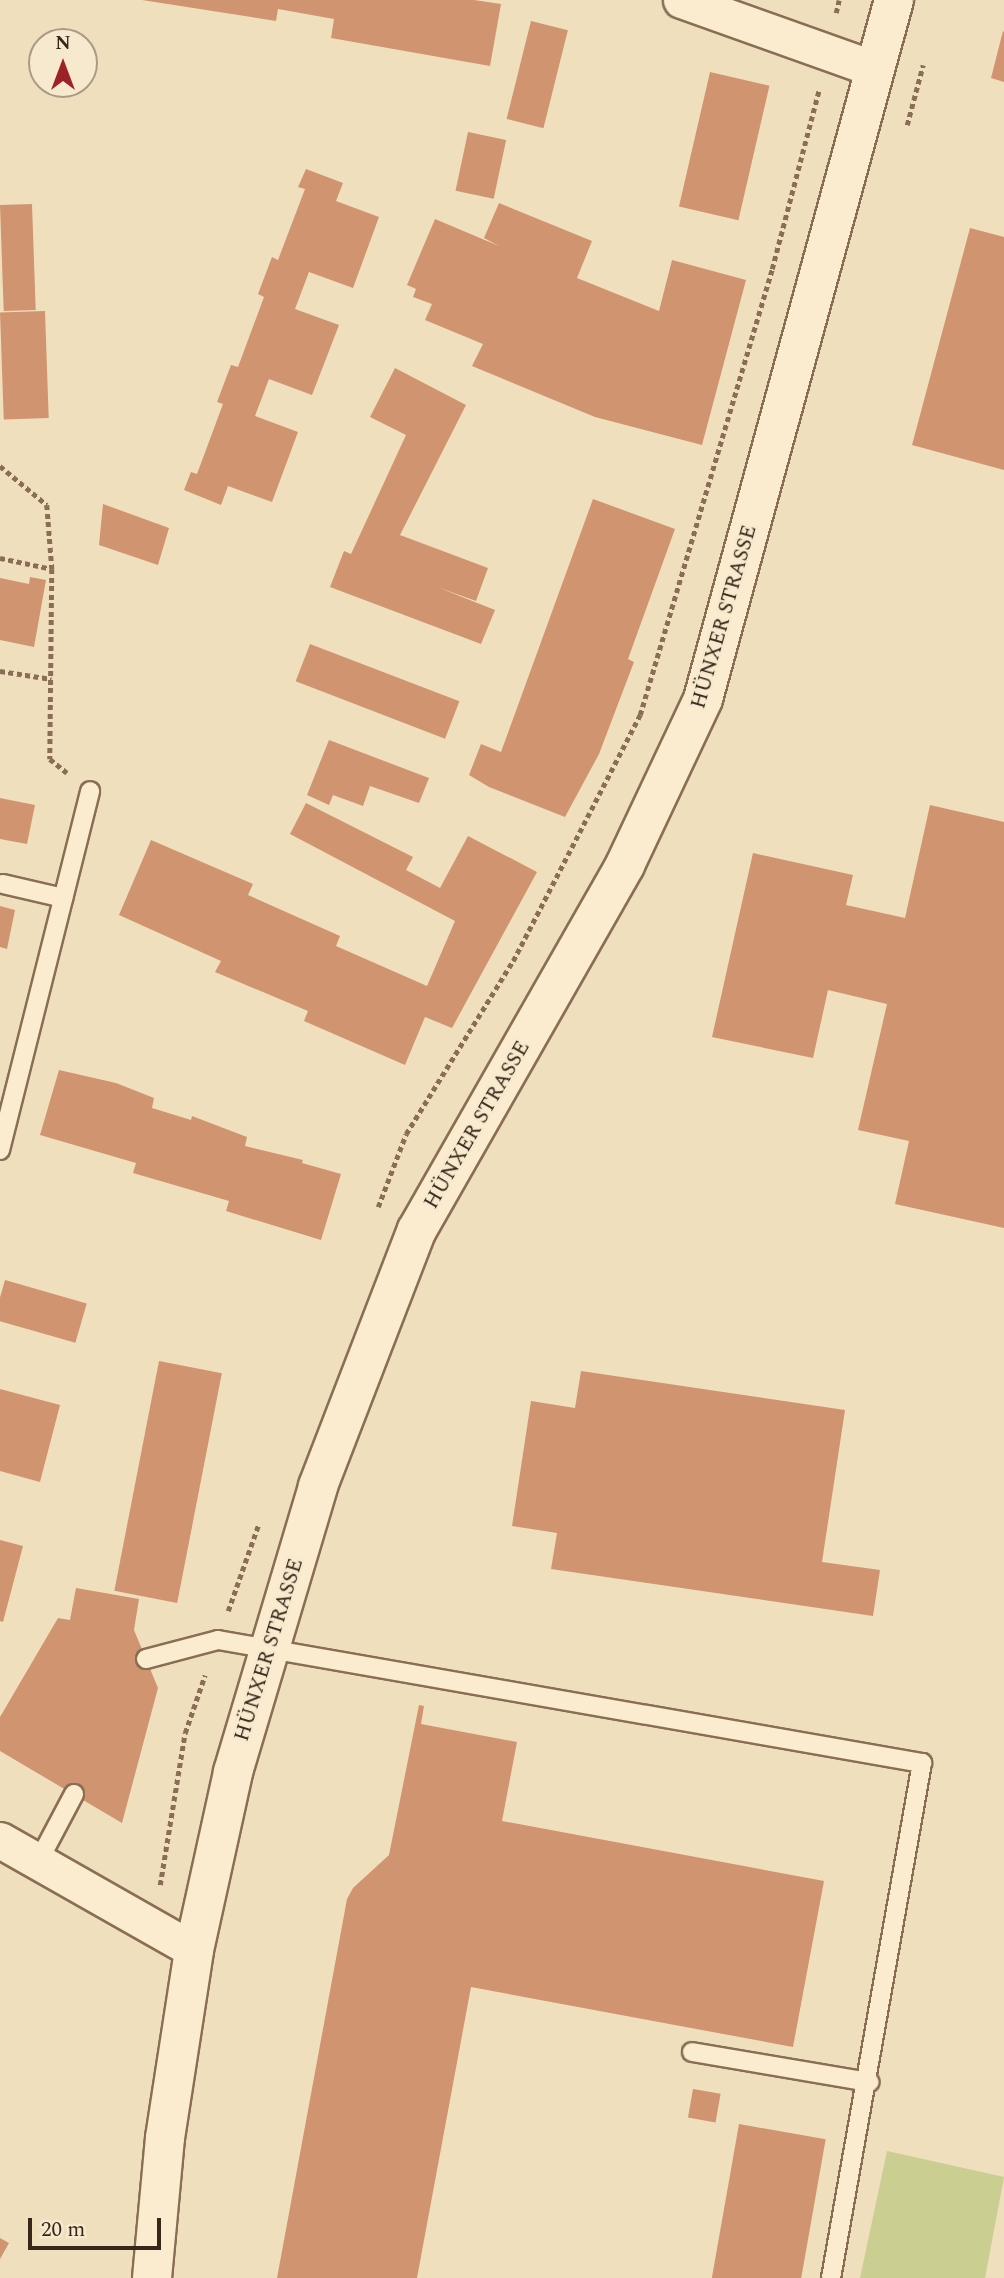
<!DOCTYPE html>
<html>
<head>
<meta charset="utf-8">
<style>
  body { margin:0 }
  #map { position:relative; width:1004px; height:2278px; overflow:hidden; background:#f0dfbd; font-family:Spectral,serif }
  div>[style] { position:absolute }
  .green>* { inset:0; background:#cace90 }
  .building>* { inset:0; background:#d19470; transform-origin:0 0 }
  .path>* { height:4.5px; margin-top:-2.25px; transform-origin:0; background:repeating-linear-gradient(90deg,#896e55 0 5px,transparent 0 8.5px) }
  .roads { filter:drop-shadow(2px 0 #896e55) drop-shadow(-2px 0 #896e55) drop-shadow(0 2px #896e55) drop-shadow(0 -2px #896e55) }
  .lane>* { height:18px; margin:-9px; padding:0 9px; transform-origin:9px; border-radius:9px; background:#fbecd0 }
  .street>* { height:35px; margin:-17.5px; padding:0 17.5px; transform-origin:17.5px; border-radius:17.5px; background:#fbecd0 }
  .secondary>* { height:38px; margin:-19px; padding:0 19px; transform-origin:19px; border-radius:19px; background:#fbecd0 }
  span { translate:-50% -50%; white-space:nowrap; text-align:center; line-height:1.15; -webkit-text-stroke:5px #f7e9cd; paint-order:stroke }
  .street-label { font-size:21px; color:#37271b }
  .north { position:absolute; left:28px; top:28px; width:70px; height:70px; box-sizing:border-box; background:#f7e9cd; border:2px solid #aa9b86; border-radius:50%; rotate:0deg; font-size:19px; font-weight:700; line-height:28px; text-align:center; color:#37271b }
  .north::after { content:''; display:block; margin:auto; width:24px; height:32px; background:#9b2227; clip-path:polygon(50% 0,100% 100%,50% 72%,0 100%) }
  .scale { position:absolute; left:28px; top:2218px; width:133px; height:32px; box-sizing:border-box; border:4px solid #37271b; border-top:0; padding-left:9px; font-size:21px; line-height:24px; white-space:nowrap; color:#37271b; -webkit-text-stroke:5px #f7e9cd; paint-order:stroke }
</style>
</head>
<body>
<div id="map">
  <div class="green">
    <div style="clip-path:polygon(887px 2151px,1004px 2177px,985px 2278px,860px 2278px)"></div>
  </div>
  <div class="building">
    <div style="clip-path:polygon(142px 0,474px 0,501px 4px,490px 66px,331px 38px,334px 19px,278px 9px,276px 21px)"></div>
    <div style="left:531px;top:21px;width:38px;height:101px;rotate:14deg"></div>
    <div style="clip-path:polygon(1003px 31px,1004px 32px,1004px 82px,991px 78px)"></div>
    <div style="left:710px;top:72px;width:61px;height:138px;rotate:13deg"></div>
    <div style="left:468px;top:132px;width:39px;height:60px;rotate:12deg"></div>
    <div style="clip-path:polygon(306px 169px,343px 183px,336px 201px,379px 217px,353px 288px,309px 272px,295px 309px,339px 325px,312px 395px,269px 379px,255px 416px,298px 432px,272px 502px,228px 486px,221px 505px,184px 490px,191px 472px,197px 474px,223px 404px,217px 402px,231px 365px,238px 367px,264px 297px,258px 294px,272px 257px,278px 260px,305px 189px,298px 187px)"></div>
    <div style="clip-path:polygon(499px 203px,592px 241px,577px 278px,659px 311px,672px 260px,746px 280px,702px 445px,595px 417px,472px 366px,483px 344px,425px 320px,432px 304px,413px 297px,416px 289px,407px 285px,435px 219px,499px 246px,484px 238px)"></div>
    <div style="left:32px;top:204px;width:106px;height:32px;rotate:88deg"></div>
    <div style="clip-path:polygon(970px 228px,1004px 237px,1004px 470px,912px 445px)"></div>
    <div style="left:45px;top:311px;width:107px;height:45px;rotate:88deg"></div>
    <div style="clip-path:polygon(395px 368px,466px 405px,400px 535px,488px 568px,476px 601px,437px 587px,495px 610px,481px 644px,330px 587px,344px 551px,351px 554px,406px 435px,370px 417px)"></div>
    <div style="clip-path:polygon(593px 499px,675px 529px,628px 659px,634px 662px,599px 754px,565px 817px,489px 787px,469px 775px,481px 744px,501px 752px)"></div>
    <div style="clip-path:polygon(103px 504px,169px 528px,158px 565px,99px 545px)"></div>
    <div style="clip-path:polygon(30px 577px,46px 580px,34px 647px,0 640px,0 578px,29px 584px)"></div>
    <div style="left:310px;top:644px;width:160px;height:40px;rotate:21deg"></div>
    <div style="clip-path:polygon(329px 740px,429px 778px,419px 803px,370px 786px,363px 806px,333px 795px,329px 805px,307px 795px)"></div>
    <div style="clip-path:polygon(0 798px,35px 805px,27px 844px,0 839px)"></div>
    <div style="clip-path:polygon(306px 803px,413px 857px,406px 870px,440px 888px,468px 836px,537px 872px,452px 1028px,425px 1017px,405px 1065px,304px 1021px,308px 1011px,215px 972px,221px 961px,119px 915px,151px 840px,253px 884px,248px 895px,340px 936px,336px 946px,427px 986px,455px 921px,290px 834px)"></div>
    <div style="clip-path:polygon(930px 805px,1004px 822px,1004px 1228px,895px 1204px,909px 1141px,858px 1130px,887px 1004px,828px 990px,813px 1058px,712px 1037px,753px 853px,853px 875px,846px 905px,905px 918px)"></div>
    <div style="clip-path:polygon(0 906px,15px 910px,7px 949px,0 947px)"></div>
    <div style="clip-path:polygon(59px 1070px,116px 1083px,154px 1098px,152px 1108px,191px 1120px,192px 1116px,247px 1137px,245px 1146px,303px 1160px,302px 1163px,341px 1174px,321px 1240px,226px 1211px,229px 1201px,133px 1173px,136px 1163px,40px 1135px)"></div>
    <div style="left:5px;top:1280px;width:85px;height:41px;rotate:16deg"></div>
    <div style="left:159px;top:1361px;width:64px;height:234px;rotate:11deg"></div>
    <div style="clip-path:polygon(581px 1371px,845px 1410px,822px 1562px,880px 1570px,873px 1616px,551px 1569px,557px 1533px,512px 1526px,531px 1401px,575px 1408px)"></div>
    <div style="clip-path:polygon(0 1389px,60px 1405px,40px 1482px,0 1471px)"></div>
    <div style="clip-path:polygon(0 1540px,23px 1546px,3px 1622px,0 1621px)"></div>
    <div style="clip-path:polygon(76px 1588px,139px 1599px,134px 1630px,158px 1688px,122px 1823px,0 1751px,0 1717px,58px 1618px,70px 1620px)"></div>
    <div style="clip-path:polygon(419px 1705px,424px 1706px,421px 1724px,517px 1742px,502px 1821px,824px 1881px,793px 2047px,471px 1987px,417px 2278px,277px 2278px,347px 1899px,353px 1888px,389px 1855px)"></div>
    <div style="left:693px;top:2089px;width:28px;height:29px;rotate:10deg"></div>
    <div style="left:739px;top:2124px;width:88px;height:157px;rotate:10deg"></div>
    <div style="clip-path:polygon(0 2238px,9px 2243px,0 2259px)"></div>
  </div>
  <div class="path">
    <div style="left:836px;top:13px;width:13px;rotate:-77deg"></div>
    <div style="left:907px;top:125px;width:62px;rotate:-75.1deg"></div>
    <div style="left:0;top:466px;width:61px;rotate:39.7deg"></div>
    <div style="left:47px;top:505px;width:64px;rotate:85.5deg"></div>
    <div style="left:0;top:558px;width:53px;rotate:11.9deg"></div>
    <div style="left:52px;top:569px;width:190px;rotate:90.6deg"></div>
    <div style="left:50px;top:759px;width:22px;rotate:39deg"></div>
    <div style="left:0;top:671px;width:52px;rotate:8.9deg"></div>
    <div style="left:378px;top:1207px;width:78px;rotate:-69deg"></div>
    <div style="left:406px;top:1134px;width:203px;rotate:-58.3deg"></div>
    <div style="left:513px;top:961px;width:277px;rotate:-62.7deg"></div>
    <div style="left:640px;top:715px;width:465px;rotate:-73.5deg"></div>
    <div style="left:772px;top:269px;width:185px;rotate:-75.3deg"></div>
    <div style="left:228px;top:1611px;width:93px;rotate:-70.6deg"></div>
    <div style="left:160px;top:1885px;width:154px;rotate:-80.7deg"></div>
    <div style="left:185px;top:1733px;width:61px;rotate:-71deg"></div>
  </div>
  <div class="roads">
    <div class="lane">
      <div style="left:3px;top:884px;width:62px;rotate:13.1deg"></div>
      <div style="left:0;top:1150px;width:370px;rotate:-75.9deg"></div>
      <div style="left:146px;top:1659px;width:74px;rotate:-14.8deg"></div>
      <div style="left:218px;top:1640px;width:715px;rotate:9.91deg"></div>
      <div style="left:922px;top:1763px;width:523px;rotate:100.02deg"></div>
      <div style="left:38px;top:1862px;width:77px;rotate:-62.1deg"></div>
      <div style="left:692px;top:2052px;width:180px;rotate:9.6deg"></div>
    </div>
    <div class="street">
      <div style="left:681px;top:0;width:206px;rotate:19.6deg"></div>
      <div style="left:0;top:1840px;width:223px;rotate:29.6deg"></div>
    </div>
    <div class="secondary">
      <div style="left:152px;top:2278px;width:141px;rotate:-84.7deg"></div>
      <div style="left:165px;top:2138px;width:190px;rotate:-81.2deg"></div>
      <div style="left:194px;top:1950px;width:182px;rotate:-77.6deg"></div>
      <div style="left:233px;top:1772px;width:298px;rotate:-73.4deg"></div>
      <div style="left:318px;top:1486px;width:274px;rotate:-68.9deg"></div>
      <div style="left:417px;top:1230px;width:420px;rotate:-60.3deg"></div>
      <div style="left:625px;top:865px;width:183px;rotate:-64.8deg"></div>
      <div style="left:703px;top:699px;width:725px;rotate:-74.72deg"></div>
    </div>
  </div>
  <div class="street-label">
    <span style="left:724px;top:617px;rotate:-74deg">HÜNXER STRASSE</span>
    <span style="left:477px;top:1125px;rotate:-60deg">HÜNXER STRASSE</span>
    <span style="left:269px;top:1650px;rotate:-73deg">HÜNXER STRASSE</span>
  </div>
  <div class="north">N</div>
  <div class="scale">20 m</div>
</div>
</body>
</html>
